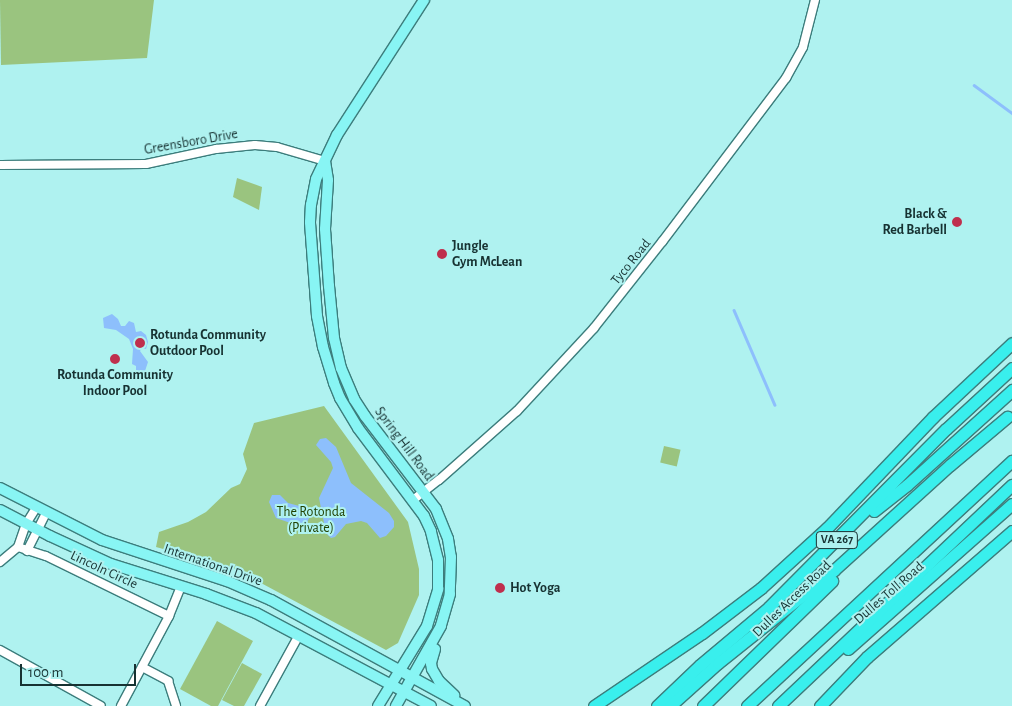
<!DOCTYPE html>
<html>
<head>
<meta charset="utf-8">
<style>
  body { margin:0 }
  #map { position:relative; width:1012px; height:706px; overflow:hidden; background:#aff2f0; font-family:"Alegreya Sans",sans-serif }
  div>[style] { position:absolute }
  .green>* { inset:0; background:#9ac47f; transform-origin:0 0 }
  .water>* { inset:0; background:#8dbffc }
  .stream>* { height:2.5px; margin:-1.25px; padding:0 1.25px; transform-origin:1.25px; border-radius:1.25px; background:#8dbffc }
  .roads { filter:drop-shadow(1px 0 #3c7d7c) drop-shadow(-1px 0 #3c7d7c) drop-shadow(0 1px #3c7d7c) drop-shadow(0 -1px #3c7d7c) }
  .minor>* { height:8px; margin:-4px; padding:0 4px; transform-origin:4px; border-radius:4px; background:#fff }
  .major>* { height:10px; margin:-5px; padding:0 5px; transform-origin:5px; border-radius:5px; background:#88f5f4 }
  .highway>* { height:11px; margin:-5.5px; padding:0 5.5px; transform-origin:5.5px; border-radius:5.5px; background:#39efed }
  .dots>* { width:14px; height:14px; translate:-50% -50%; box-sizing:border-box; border:2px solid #aff2f0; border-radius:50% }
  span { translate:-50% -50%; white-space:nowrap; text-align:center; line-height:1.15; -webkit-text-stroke:4px #aff2f0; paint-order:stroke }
  .shield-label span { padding:1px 4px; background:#aff2f0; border:1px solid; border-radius:4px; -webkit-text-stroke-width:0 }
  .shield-label { font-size:12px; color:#173232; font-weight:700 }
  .street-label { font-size:14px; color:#173232 }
  .poi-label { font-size:14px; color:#173232; font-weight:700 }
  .right { translate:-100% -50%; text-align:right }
  .left { translate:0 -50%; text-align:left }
  .park-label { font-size:14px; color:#214102 }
  .scale { position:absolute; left:20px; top:664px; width:116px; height:22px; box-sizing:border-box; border:2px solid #173232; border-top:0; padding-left:6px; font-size:15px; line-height:18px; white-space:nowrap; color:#173232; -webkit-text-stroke:4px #aff2f0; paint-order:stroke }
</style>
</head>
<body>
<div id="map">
  <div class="green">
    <div style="clip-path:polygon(0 0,154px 0,147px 58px,1px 65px)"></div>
    <div style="clip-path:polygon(237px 178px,262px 187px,259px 210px,233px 197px)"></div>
    <div style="clip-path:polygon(324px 406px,408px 522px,419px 569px,419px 595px,398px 643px,386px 650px,233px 568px,156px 547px,159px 532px,188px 522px,206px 512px,231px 488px,240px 484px,247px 469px,243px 454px,254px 423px)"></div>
    <div style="left:664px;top:446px;width:17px;height:17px;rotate:13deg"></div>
    <div style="clip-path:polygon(217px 621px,253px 641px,218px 706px,211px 706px,180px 689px)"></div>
    <div style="clip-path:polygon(242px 663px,262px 674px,244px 706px,234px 706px,222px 700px)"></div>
  </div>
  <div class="water">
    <div style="clip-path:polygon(112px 314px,118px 319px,121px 326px,125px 326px,129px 321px,134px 323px,136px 332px,141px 331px,146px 335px,148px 342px,146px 349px,142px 348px,140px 351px,148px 362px,145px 371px,136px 371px,136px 366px,132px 364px,133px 349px,129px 339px,116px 330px,104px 328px,103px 318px)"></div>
    <div style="clip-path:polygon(326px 438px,336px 447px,351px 483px,389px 513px,394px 521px,394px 527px,386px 536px,380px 538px,367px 523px,361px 521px,346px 524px,335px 537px,331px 538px,326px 533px,319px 498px,333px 468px,331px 462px,316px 445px,320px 439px)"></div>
    <div style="clip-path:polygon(272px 495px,280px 495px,288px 503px,307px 508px,311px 513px,305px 528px,276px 518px,269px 502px)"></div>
  </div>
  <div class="stream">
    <div style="left:974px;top:85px;width:47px;rotate:36.4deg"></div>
    <div style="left:734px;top:310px;width:103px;rotate:66.7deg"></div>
  </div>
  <div class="roads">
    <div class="minor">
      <div style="left:0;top:165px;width:146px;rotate:-0.4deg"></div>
      <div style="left:146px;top:164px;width:72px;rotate:-12.1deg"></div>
      <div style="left:216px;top:149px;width:39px;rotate:-6deg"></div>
      <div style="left:255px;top:145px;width:22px;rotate:5deg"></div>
      <div style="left:277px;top:147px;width:50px;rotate:16.3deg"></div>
      <div style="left:413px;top:500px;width:33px;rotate:-38deg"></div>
      <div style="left:439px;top:480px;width:104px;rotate:-41.5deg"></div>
      <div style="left:517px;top:411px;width:113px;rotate:-47.1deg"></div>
      <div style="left:594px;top:328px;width:110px;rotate:-51.7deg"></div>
      <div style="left:662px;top:242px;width:206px;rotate:-52.9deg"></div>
      <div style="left:786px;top:78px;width:35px;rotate:-61deg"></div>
      <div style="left:803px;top:47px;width:49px;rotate:-75.7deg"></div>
      <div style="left:18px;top:547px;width:29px;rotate:18deg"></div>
      <div style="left:46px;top:556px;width:137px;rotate:26deg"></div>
      <div style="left:27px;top:551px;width:42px;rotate:-63.4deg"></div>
      <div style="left:0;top:562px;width:23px;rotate:-40deg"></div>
      <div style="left:18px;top:547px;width:24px;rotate:-71deg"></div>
      <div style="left:26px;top:524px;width:19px;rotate:-58deg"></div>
      <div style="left:0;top:650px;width:115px;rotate:29deg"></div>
      <div style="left:142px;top:667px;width:30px;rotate:28deg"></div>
      <div style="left:168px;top:681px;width:26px;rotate:72deg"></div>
      <div style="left:121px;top:706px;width:102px;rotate:-61.9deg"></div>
      <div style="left:169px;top:616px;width:31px;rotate:-68deg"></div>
      <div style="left:260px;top:706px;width:81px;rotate:-61.2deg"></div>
    </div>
    <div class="major">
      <div style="left:325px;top:161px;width:19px;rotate:81deg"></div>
      <div style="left:328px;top:180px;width:49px;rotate:93.5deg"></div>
      <div style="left:325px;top:229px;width:57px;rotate:86deg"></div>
      <div style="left:329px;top:286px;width:52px;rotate:84.5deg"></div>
      <div style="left:334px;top:338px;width:31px;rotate:77deg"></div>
      <div style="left:341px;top:368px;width:34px;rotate:67deg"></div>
      <div style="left:354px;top:399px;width:20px;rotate:57deg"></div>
      <div style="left:365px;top:416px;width:117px;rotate:52.6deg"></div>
      <div style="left:436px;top:509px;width:32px;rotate:68deg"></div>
      <div style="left:448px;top:539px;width:18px;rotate:81deg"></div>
      <div style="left:451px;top:557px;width:37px;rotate:92deg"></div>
      <div style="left:450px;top:594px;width:33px;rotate:106deg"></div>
      <div style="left:441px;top:626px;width:92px;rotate:119.4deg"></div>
      <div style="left:0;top:488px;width:114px;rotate:27deg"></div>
      <div style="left:102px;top:540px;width:132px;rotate:18.2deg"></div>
      <div style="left:227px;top:581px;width:48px;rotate:23.4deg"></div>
      <div style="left:271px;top:600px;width:221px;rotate:28.7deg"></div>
      <div style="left:0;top:510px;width:56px;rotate:27.5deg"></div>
      <div style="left:50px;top:536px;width:67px;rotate:24.7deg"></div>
      <div style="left:111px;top:564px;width:100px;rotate:17.5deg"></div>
      <div style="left:206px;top:594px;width:53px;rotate:20.8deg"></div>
      <div style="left:256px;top:613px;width:198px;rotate:28deg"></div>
      <div style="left:435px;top:649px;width:15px;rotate:106deg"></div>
      <div style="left:431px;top:663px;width:6px;rotate:81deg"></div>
      <div style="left:432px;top:669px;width:14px;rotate:60deg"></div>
      <div style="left:439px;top:681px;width:21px;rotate:43deg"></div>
      <div style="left:378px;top:706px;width:94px;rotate:-58.5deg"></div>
      <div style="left:427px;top:626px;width:39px;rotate:-73deg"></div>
      <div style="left:438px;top:589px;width:29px;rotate:-90deg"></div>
      <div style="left:438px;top:560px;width:30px;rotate:-104deg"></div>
      <div style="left:431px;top:531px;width:17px;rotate:-115deg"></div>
      <div style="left:424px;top:516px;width:110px;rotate:-126.9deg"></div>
      <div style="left:358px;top:428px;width:35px;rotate:-121deg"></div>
      <div style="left:340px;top:398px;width:16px;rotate:-112deg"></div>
      <div style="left:334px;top:383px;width:38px;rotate:-107deg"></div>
      <div style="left:323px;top:347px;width:32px;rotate:-101deg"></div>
      <div style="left:317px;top:316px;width:94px;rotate:-94.3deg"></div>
      <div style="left:310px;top:222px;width:17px;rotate:-87deg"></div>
      <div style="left:311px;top:205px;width:26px;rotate:-79deg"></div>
      <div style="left:316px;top:179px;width:49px;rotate:-64.5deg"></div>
      <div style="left:337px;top:135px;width:161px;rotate:-57.2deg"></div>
    </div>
    <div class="highway">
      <div style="left:874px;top:511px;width:42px;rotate:-38.2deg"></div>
      <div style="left:907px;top:485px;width:142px;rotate:-42.1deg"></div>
      <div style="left:848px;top:649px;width:219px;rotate:-41.5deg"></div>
      <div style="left:594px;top:706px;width:130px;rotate:-34.1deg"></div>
      <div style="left:702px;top:633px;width:74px;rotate:-37.3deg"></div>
      <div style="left:761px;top:588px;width:89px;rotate:-42.3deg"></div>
      <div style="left:827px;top:528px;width:153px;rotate:-46.3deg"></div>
      <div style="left:933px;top:417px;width:108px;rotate:-43.1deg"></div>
      <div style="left:657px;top:706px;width:59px;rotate:-43.6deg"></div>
      <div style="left:700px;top:665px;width:90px;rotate:-40deg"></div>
      <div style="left:769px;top:607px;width:251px;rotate:-45.2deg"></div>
      <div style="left:946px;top:429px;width:90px;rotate:-42.7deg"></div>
      <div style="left:670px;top:706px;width:64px;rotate:-41.9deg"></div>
      <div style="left:718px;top:663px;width:149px;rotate:-38.7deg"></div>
      <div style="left:834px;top:570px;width:156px;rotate:-42.2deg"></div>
      <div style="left:950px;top:465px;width:75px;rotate:-40.1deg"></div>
      <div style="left:703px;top:706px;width:180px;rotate:-44.1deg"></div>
      <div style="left:747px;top:706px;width:361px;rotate:-42.8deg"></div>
      <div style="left:778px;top:706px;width:322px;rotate:-43.4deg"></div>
      <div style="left:820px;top:706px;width:68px;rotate:-46.2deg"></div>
      <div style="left:867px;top:657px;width:192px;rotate:-41deg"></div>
    </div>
  </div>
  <div class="dots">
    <div style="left:957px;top:222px;background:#bf2f4d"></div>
    <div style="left:442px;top:254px;background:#bf2f4d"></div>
    <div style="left:140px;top:343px;background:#bf2f4d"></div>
    <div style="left:115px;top:359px;background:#bf2f4d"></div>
    <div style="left:500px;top:588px;background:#bf2f4d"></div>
  </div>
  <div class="shield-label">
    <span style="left:837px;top:540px">VA 267</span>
  </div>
  <div class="street-label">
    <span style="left:191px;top:142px;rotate:-10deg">Greensboro Drive</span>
    <span style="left:631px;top:262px;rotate:-51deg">Tyco Road</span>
    <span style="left:404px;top:444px;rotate:53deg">Spring Hill Road</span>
    <span style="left:213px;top:565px;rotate:19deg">International Drive</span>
    <span style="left:104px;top:570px;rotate:25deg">Lincoln Circle</span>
    <span style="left:889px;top:593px;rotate:-41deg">Dulles Toll Road</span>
    <span style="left:792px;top:599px;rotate:-44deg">Dulles Access Road</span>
  </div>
  <div class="poi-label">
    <span class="right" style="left:947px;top:222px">Black &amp;<br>Red Barbell</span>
    <span class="left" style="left:452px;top:254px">Jungle<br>Gym McLean</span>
    <span class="left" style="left:150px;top:343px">Rotunda Community<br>Outdoor Pool</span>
    <span style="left:115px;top:383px">Rotunda Community<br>Indoor Pool</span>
    <span class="left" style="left:510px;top:588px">Hot Yoga</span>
  </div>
  <div class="park-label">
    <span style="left:311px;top:520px">The Rotonda<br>(Private)</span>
  </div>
  <div class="scale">100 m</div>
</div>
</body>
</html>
